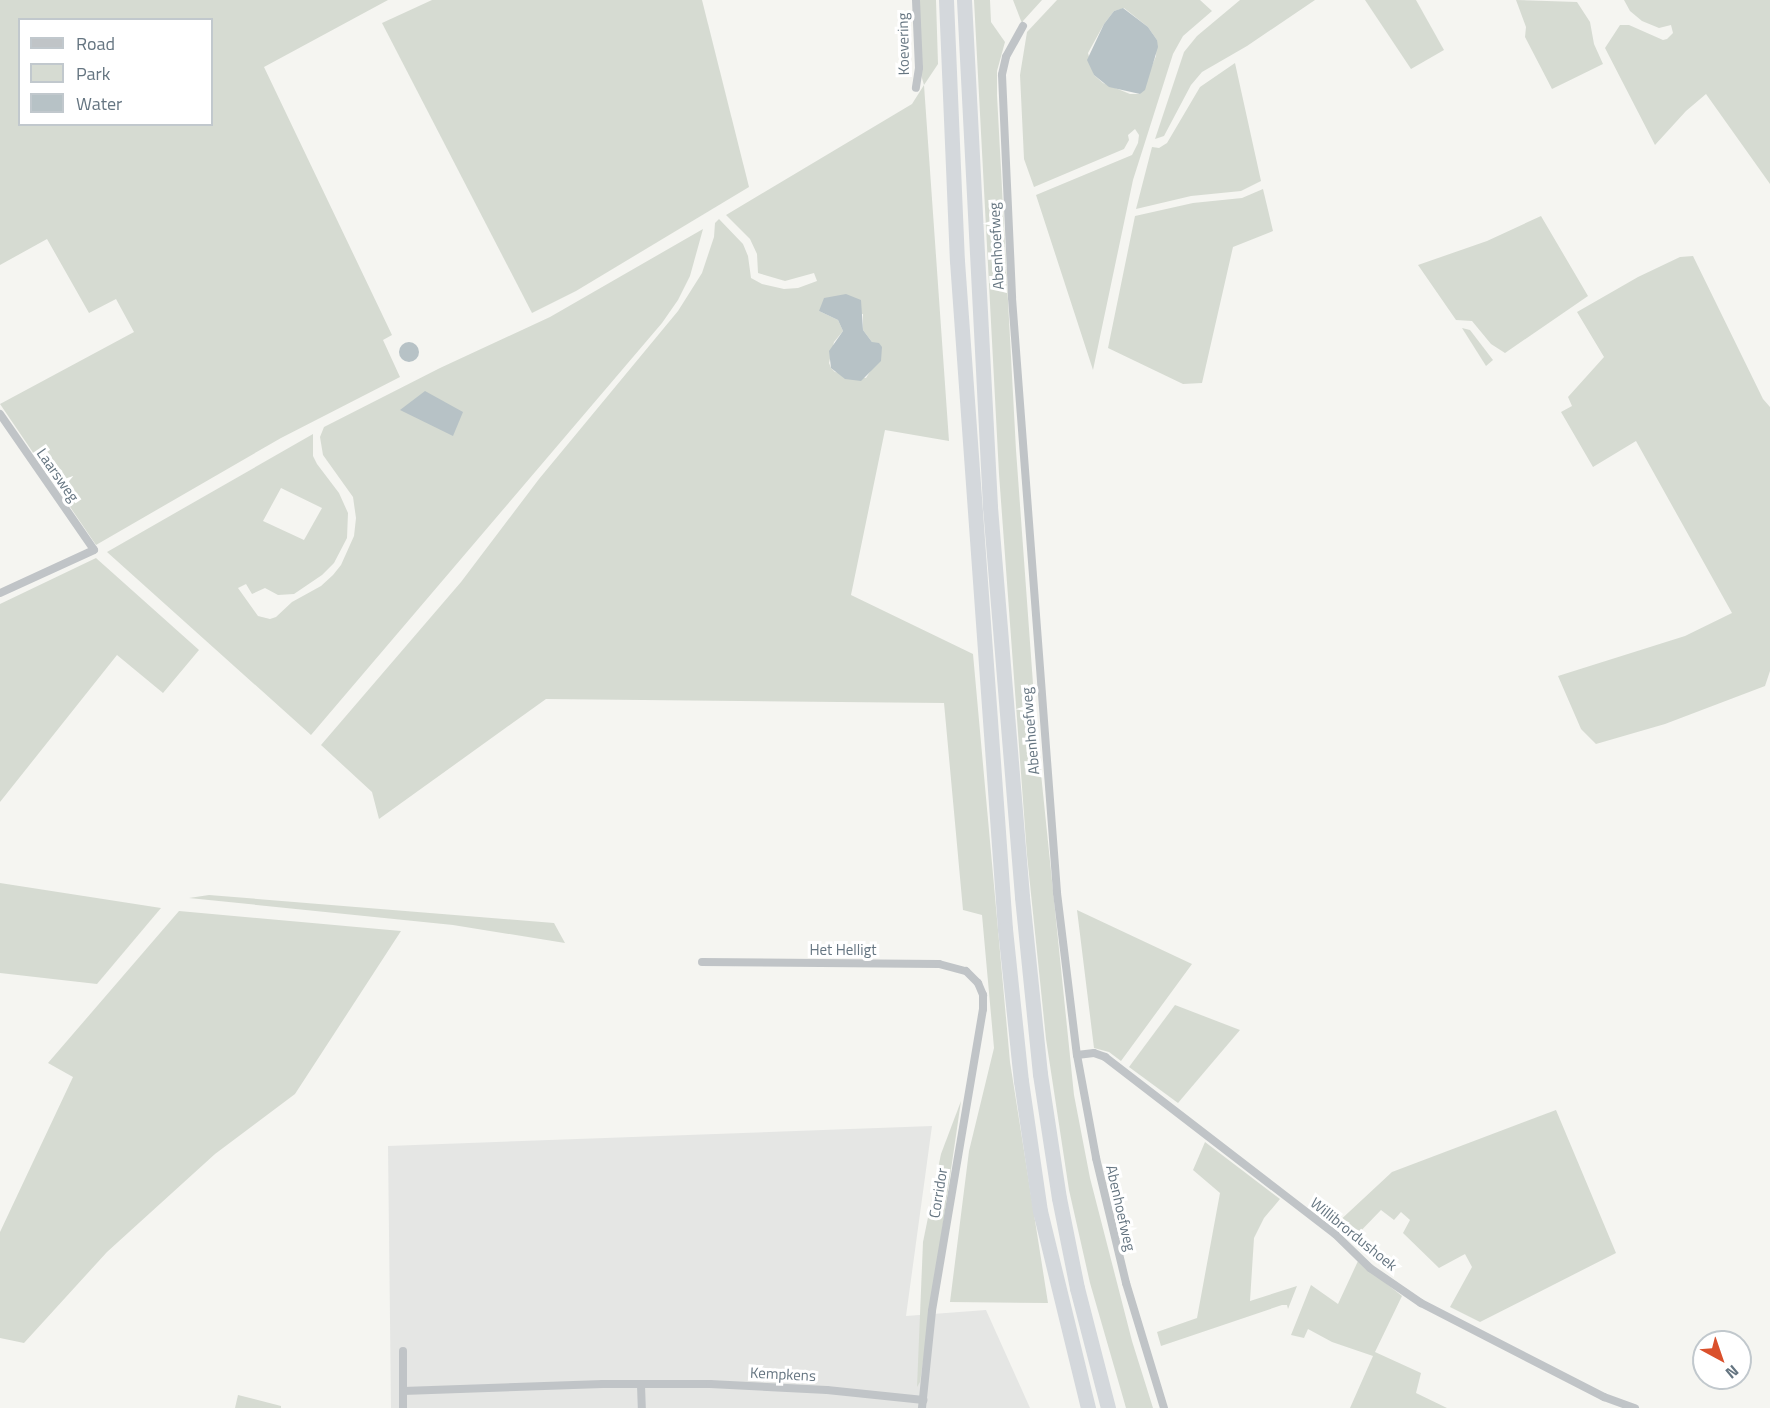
<!DOCTYPE html>
<html>
<head>
<meta charset="utf-8">
<style>
  body { margin:0 }
  #map { position:relative; width:1770px; height:1408px; overflow:hidden; background:#f5f5f1; font-family:"Titillium Web",sans-serif }
  div>[style] { position:absolute }
  .built>* { inset:0; background:#e5e6e4 }
  .green>* { inset:0; background:#d6dbd2 }
  .water>* { inset:0; background:#b7c2c6 }
  .round { border-radius:50% }
  .minor>* { height:8px; margin:-4px; padding:0 4px; transform-origin:4px; border-radius:4px; background:#c0c4c7 }
  .motorway>* { height:15px; margin:-7.5px; padding:0 7.5px; transform-origin:7.5px; border-radius:7.5px; background:#d4d8dc }
  span { translate:-50% -50%; white-space:nowrap; text-align:center; line-height:1.15; -webkit-text-stroke:6px #fff; paint-order:stroke }
  .street-label { font-size:15px; color:#657581 }
  .legend { position:absolute; left:18px; top:18px; width:195px; height:108px; box-sizing:border-box; background:#fff; border:2px solid #c1c8cd; margin:0; padding:8px 10px; list-style:none; font-size:18px; color:#657581 }
  .legend li { display:flex; align-items:center; gap:12px; height:30px }
  .legend b { width:30px; border:2px solid #c1c8cd }
  .north { position:absolute; left:1692px; top:1330px; width:60px; height:60px; box-sizing:border-box; background:#fff; border:2px solid #c1c8cd; border-radius:50%; rotate:140deg; font-size:16px; font-weight:700; line-height:24px; text-align:center; color:#657581 }
  .north::after { content:''; display:block; margin:auto; width:21px; height:27px; background:#da502c; clip-path:polygon(50% 0,100% 100%,50% 72%,0 100%) }
</style>
</head>
<body>
<div id="map">
  <div class="built">
    <div style="clip-path:polygon(932px 1126px,906px 1316px,986px 1310px,1030px 1408px,391px 1408px,388px 1146px)"></div>
  </div>
  <div class="green">
    <div style="clip-path:polygon(evenodd,0 0,388px 0,264px 67px,392px 335px,383px 340px,400px 377px,281px 438px,96px 545px,0 404px,134px 332px,116px 299px,89px 313px,47px 239px,0 265px,0 0,20px 20px,212px 20px,212px 124px,20px 124px,20px 20px)"></div>
    <div style="clip-path:polygon(432px 0,702px 0,749px 187px,576px 291px,532px 313px,382px 23px)"></div>
    <div style="clip-path:polygon(evenodd,918px 0,936px 0,938px 64px,924px 85px,949px 441px,885px 430px,851px 595px,973px 654px,1010px 1062px,1048px 1303px,950px 1302px,969px 1151px,994px 1048px,982px 915px,963px 910px,944px 703px,546px 699px,379px 819px,372px 792px,321px 745px,461px 582px,539px 479px,678px 311px,702px 273px,714px 237px,715px 223px,719px 219px,743px 244px,748px 256px,751px 278px,762px 284px,784px 289px,798px 288px,817px 281px,814px 273px,785px 281px,758px 273px,757px 254px,750px 239px,726px 215px,912px 104px,924px 85px,919px 68px,918px 0,819px 311px,863px 314px,863px 330px,872px 342px,873px 367px,866px 378px,835px 372px,831px 368px,829px 363px,834px 342px,843px 331px,838px 320px,819px 311px)"></div>
    <div style="clip-path:polygon(974px 0,990px 0,991px 22px,1005px 42px,997px 71px,997px 95px,1016px 450px,1036px 725px,1074px 1095px,1090px 1178px,1132px 1341px,1153px 1408px,1126px 1408px,1090px 1283px,1069px 1190px,1046px 1039px,1027px 855px,999px 474px)"></div>
    <div style="clip-path:polygon(1013px 0,1042px 0,1023px 21px,1023px 26px)"></div>
    <div style="clip-path:polygon(evenodd,1057px 0,1200px 0,1212px 11px,1183px 36px,1173px 54px,1133px 180px,1093px 370px,1036px 195px,1132px 155px,1138px 143px,1139px 135px,1135px 129px,1128px 135px,1129px 140px,1124px 149px,1034px 187px,1024px 159px,1020px 75px,1027px 32px,1057px 0,1124px 8px,1148px 27px,1157px 40px,1156px 56px,1140px 94px,1130px 94px,1103px 83px,1094px 75px,1088px 53px,1104px 24px,1114px 11px,1124px 8px)"></div>
    <div style="clip-path:polygon(1240px 0,1315px 0,1247px 46px,1202px 72px,1191px 85px,1164px 136px,1155px 139px,1184px 52px,1197px 36px)"></div>
    <div style="clip-path:polygon(1365px 0,1416px 0,1444px 50px,1411px 69px)"></div>
    <div style="clip-path:polygon(1516px 0,1577px 2px,1590px 22px,1594px 44px,1603px 64px,1552px 89px,1525px 37px,1526px 27px)"></div>
    <div style="clip-path:polygon(1624px 0,1770px 0,1770px 184px,1706px 94px,1686px 111px,1655px 145px,1605px 48px,1620px 25px,1629px 25px,1663px 40px,1667px 39px,1673px 33px,1671px 25px,1659px 28px,1642px 21px,1630px 11px)"></div>
    <div style="clip-path:polygon(1235px 63px,1261px 181px,1241px 191px,1191px 196px,1136px 209px,1152px 147px,1159px 148px,1167px 143px,1200px 87px)"></div>
    <div style="clip-path:polygon(1263px 189px,1273px 231px,1233px 247px,1202px 383px,1183px 384px,1108px 348px,1135px 216px,1193px 203px,1242px 198px)"></div>
    <div style="clip-path:polygon(1541px 216px,1588px 296px,1505px 353px,1491px 344px,1472px 321px,1456px 320px,1418px 265px,1487px 241px)"></div>
    <div style="clip-path:polygon(evenodd,703px 229px,690px 276px,678px 300px,662px 323px,311px 735px,107px 552px,313px 434px,313px 456px,317px 464px,339px 493px,348px 513px,347px 538px,334px 563px,322px 575px,294px 594px,278px 595px,265px 588px,252px 594px,246px 584px,238px 588px,258px 616px,270px 619px,276px 617px,292px 602px,321px 586px,333px 575px,341px 565px,354px 536px,356px 518px,353px 497px,323px 455px,320px 437px,324px 427px,440px 368px,550px 317px,703px 229px,281px 488px,322px 508px,304px 540px,263px 521px,281px 488px)"></div>
    <div style="clip-path:polygon(1693px 256px,1763px 399px,1770px 407px,1770px 671px,1765px 686px,1665px 724px,1596px 744px,1581px 729px,1558px 676px,1685px 636px,1732px 613px,1636px 441px,1593px 467px,1561px 412px,1572px 406px,1568px 397px,1604px 357px,1577px 312px,1638px 277px,1680px 257px)"></div>
    <div style="clip-path:polygon(1462px 328px,1470px 330px,1493px 360px,1486px 366px)"></div>
    <div style="clip-path:polygon(96px 558px,199px 650px,163px 693px,117px 655px,0 802px,0 604px)"></div>
    <div style="clip-path:polygon(0 883px,161px 908px,97px 984px,0 973px)"></div>
    <div style="clip-path:polygon(209px 895px,554px 923px,565px 943px,453px 925px,189px 898px)"></div>
    <div style="clip-path:polygon(1077px 910px,1192px 964px,1121px 1061px,1109px 1052px,1094px 1048px)"></div>
    <div style="clip-path:polygon(179px 911px,401px 931px,295px 1094px,215px 1154px,107px 1252px,24px 1343px,0 1338px,0 1232px,73px 1077px,48px 1063px)"></div>
    <div style="clip-path:polygon(1175px 1005px,1240px 1030px,1178px 1103px,1129px 1067px)"></div>
    <div style="clip-path:polygon(961px 1101px,920px 1382px,917px 1387px,923px 1242px,941px 1154px)"></div>
    <div style="clip-path:polygon(1556px 1110px,1616px 1253px,1480px 1322px,1450px 1307px,1472px 1267px,1465px 1254px,1439px 1268px,1403px 1233px,1410px 1220px,1401px 1212px,1394px 1220px,1381px 1210px,1353px 1239px,1335px 1225px,1392px 1172px)"></div>
    <div style="clip-path:polygon(1205px 1142px,1280px 1199px,1264px 1218px,1254px 1238px,1250px 1301px,1297px 1286px,1288px 1309px,1287px 1305px,1282px 1305px,1161px 1346px,1157px 1332px,1197px 1318px,1220px 1193px,1193px 1170px)"></div>
    <div style="clip-path:polygon(1358px 1261px,1402px 1296px,1375px 1352px,1421px 1373px,1416px 1393px,1447px 1408px,1350px 1408px,1373px 1356px,1332px 1342px,1308px 1329px,1304px 1338px,1291px 1335px,1311px 1285px,1338px 1304px)"></div>
    <div style="clip-path:polygon(238px 1395px,281px 1406px,281px 1408px,235px 1408px)"></div>
  </div>
  <div class="water">
    <div style="clip-path:polygon(1123px 8px,1148px 27px,1157px 40px,1158px 47px,1145px 90px,1140px 94px,1109px 87px,1094px 75px,1087px 60px,1104px 24px,1114px 11px)"></div>
    <div style="clip-path:polygon(846px 294px,861px 300px,863px 330px,872px 342px,879px 343px,882px 347px,881px 361px,861px 381px,845px 379px,831px 368px,829px 351px,843px 331px,838px 320px,819px 311px,824px 298px)"></div>
    <div class="round" style="left:399px;top:342px;width:20px;height:20px"></div>
    <div style="clip-path:polygon(425px 391px,463px 412px,453px 436px,400px 410px)"></div>
  </div>
  <div class="minor">
    <div style="left:916px;top:0;width:68px;rotate:87.5deg"></div>
    <div style="left:919px;top:68px;width:20px;rotate:99deg"></div>
    <div style="left:1023px;top:26px;width:35px;rotate:119deg"></div>
    <div style="left:1006px;top:57px;width:18px;rotate:103deg"></div>
    <div style="left:1002px;top:75px;width:223px;rotate:87.4deg"></div>
    <div style="left:1012px;top:298px;width:597px;rotate:85.67deg"></div>
    <div style="left:1057px;top:893px;width:163px;rotate:83deg"></div>
    <div style="left:1077px;top:1055px;width:105px;rotate:79.5deg"></div>
    <div style="left:1096px;top:1158px;width:129px;rotate:76.5deg"></div>
    <div style="left:1126px;top:1283px;width:131px;rotate:73.1deg"></div>
    <div style="left:0;top:414px;width:165px;rotate:55.3deg"></div>
    <div style="left:94px;top:550px;width:103px;rotate:155.4deg"></div>
    <div style="left:702px;top:962px;width:237px;rotate:0.5deg"></div>
    <div style="left:939px;top:964px;width:28px;rotate:15deg"></div>
    <div style="left:966px;top:971px;width:17px;rotate:45deg"></div>
    <div style="left:978px;top:983px;width:13px;rotate:67deg"></div>
    <div style="left:983px;top:995px;width:14px;rotate:90deg"></div>
    <div style="left:983px;top:1009px;width:306px;rotate:99.6deg"></div>
    <div style="left:932px;top:1311px;width:98px;rotate:95.9deg"></div>
    <div style="left:1077px;top:1055px;width:17px;rotate:-7deg"></div>
    <div style="left:1094px;top:1053px;width:12px;rotate:20deg"></div>
    <div style="left:1105px;top:1057px;width:290px;rotate:37.6deg"></div>
    <div style="left:1335px;top:1234px;width:49px;rotate:44.2deg"></div>
    <div style="left:1370px;top:1268px;width:62px;rotate:34.5deg"></div>
    <div style="left:1421px;top:1303px;width:206px;rotate:27.2deg"></div>
    <div style="left:1604px;top:1397px;width:33px;rotate:20deg"></div>
    <div style="left:641px;top:1385px;width:23px;rotate:88deg"></div>
    <div style="left:403px;top:1391px;width:200px;rotate:-2deg"></div>
    <div style="left:603px;top:1384px;width:107px"></div>
    <div style="left:710px;top:1384px;width:117px;rotate:2.9deg"></div>
    <div style="left:827px;top:1390px;width:97px;rotate:5.9deg"></div>
    <div style="left:403px;top:1408px;width:57px;rotate:-90deg"></div>
  </div>
  <div class="motorway">
    <div style="left:946px;top:0;width:261px;rotate:87.6deg"></div>
    <div style="left:957px;top:261px;width:670px;rotate:85.89deg"></div>
    <div style="left:1005px;top:929px;width:153px;rotate:84deg"></div>
    <div style="left:1021px;top:1081px;width:131px;rotate:81.7deg"></div>
    <div style="left:1040px;top:1211px;width:203px;rotate:76.3deg"></div>
    <div style="left:964px;top:0;width:508px;rotate:87.06deg"></div>
    <div style="left:990px;top:507px;width:391px;rotate:85.3deg"></div>
    <div style="left:1022px;top:897px;width:178px;rotate:84.2deg"></div>
    <div style="left:1040px;top:1074px;width:125px;rotate:81.3deg"></div>
    <div style="left:1059px;top:1198px;width:92px;rotate:78.7deg"></div>
    <div style="left:1077px;top:1288px;width:124px;rotate:75.5deg"></div>
  </div>
  <div class="street-label">
    <span style="left:903px;top:44px;rotate:-91deg">Koevering</span>
    <span style="left:996px;top:246px;rotate:-93deg">Abenhoefweg</span>
    <span style="left:58px;top:475px;rotate:55deg">Laarsweg</span>
    <span style="left:1030px;top:731px;rotate:-95deg">Abenhoefweg</span>
    <span style="left:843px;top:950px">Het Helligt</span>
    <span style="left:938px;top:1193px;rotate:-81deg">Corridor</span>
    <span style="left:1121px;top:1208px;rotate:77deg">Abenhoefweg</span>
    <span style="left:1354px;top:1234px;rotate:39deg">Willibrordushoek</span>
    <span style="left:783px;top:1374px;rotate:3deg">Kempkens</span>
  </div>
  <ul class="legend">
  <li><b style="height:8px;background:#c0c4c7"></b>Road</li>
  <li><b style="height:16px;background:#d6dbd2"></b>Park</li>
  <li><b style="height:16px;background:#b7c2c6"></b>Water</li>
  </ul>
  <div class="north">N</div>
</div>
</body>
</html>
